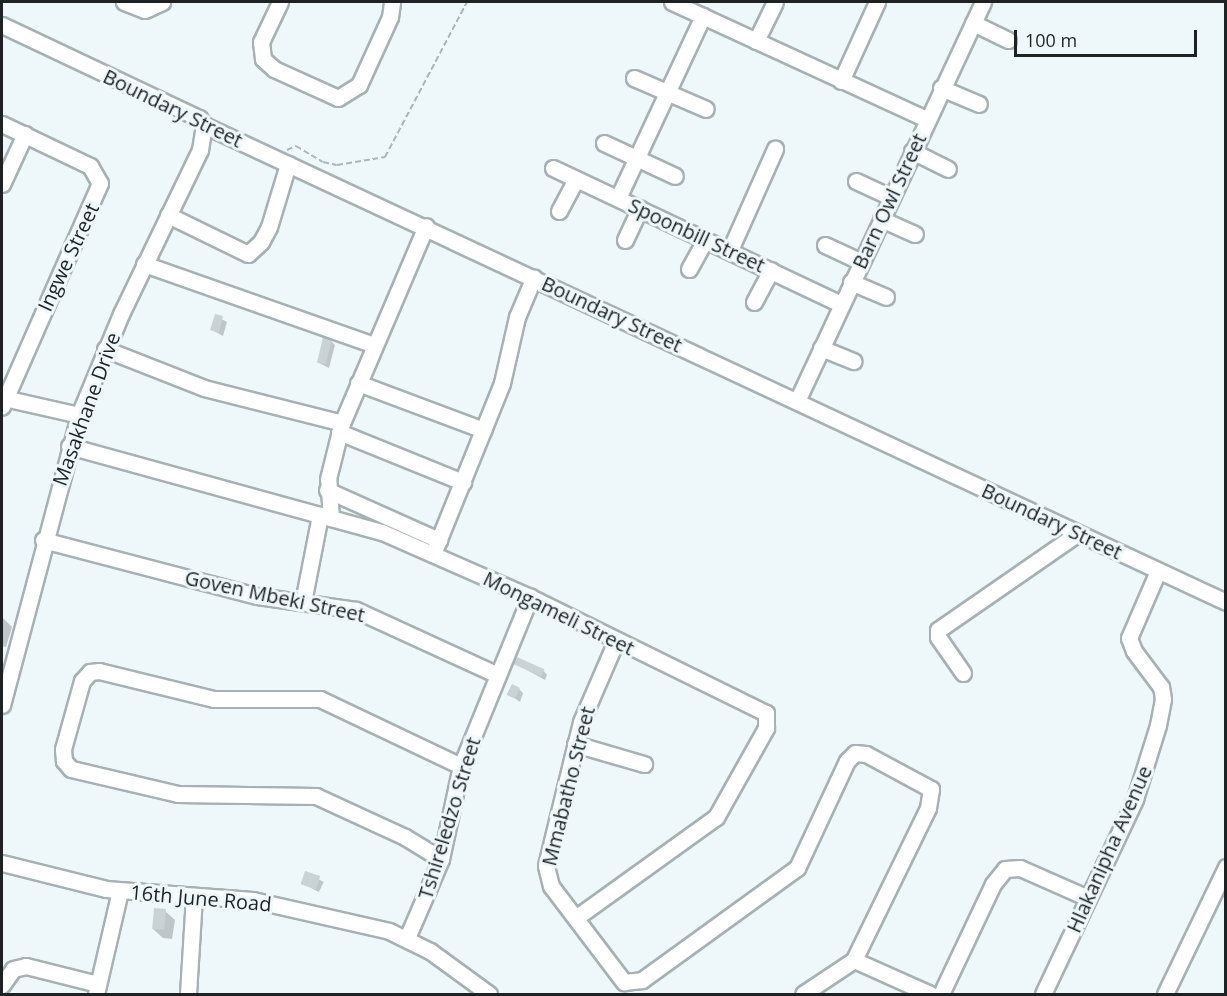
<!DOCTYPE html>
<html>
<head>
<meta charset="utf-8">
<style>
  body { margin:0 }
  #map { position:relative; width:1227px; height:996px; overflow:hidden; background:#eef8fb; font-family:"Open Sans",sans-serif }
  div>[style] { position:absolute }
  .shadow>* { inset:0; background:#0003; transform-origin:0 0 }
  .building>* { inset:0; background:#c9d3d6; transform-origin:0 0 }
  .path>* { height:2px; margin-top:-1px; transform-origin:0; background:repeating-linear-gradient(90deg,#aeb5b8 0 6px,transparent 0 9px) }
  .roads { filter:drop-shadow(2px 0 #a7b1b4) drop-shadow(-2px 0 #a7b1b4) drop-shadow(0 2px #a7b1b4) drop-shadow(0 -2px #a7b1b4) }
  .minor>* { height:15px; margin:-7.5px; padding:0 7.5px; transform-origin:7.5px; border-radius:7.5px; background:#fff }
  span { translate:-50% -50%; white-space:nowrap; text-align:center; line-height:1.15; -webkit-text-stroke:6px #eef8fb; paint-order:stroke }
  .street-label { font-size:20px; color:#1f2223 }
  .frame { position:absolute; inset:0; border:3px solid #1f2223; pointer-events:none }
  .scale { position:absolute; left:1014px; top:30px; width:183px; height:27px; box-sizing:border-box; border:3px solid #1f2223; border-top:0; padding-left:8px; font-size:18px; line-height:21px; white-space:nowrap; color:#1f2223; -webkit-text-stroke:4px #eef8fb; paint-order:stroke }
</style>
</head>
<body>
<div id="map">
  <div class="shadow">
    <div style="clip-path:polygon(216px 316px,227px 322px,223px 336px,212px 330px)"></div>
    <div style="clip-path:polygon(331px 341px,335px 345px,329px 368px,317px 362px)"></div>
    <div style="clip-path:polygon(2px 617px,12px 627px,6px 647px,2px 646px)"></div>
    <div style="clip-path:polygon(516px 664px,543px 670px,547px 675px,545px 680px)"></div>
    <div style="clip-path:polygon(519px 689px,523px 693px,520px 702px,509px 694px)"></div>
    <div style="left:306px;top:873px;width:20px;height:11px;rotate:27deg"></div>
    <div style="clip-path:polygon(165px 911px,175px 920px,172px 939px,163px 938px,153px 929px)"></div>
  </div>
  <div class="building">
    <div style="clip-path:polygon(215px 314px,223px 316px,219px 333px,210px 330px)"></div>
    <div style="left:323px;top:337px;width:9px;height:26px;rotate:13deg"></div>
    <div style="left:517px;top:657px;width:30px;height:8px;rotate:24deg"></div>
    <div style="left:512px;top:684px;width:9px;height:12px;rotate:27deg"></div>
    <div style="left:305px;top:871px;width:16px;height:14px;rotate:18deg"></div>
    <div style="left:154px;top:908px;width:12px;height:21px;rotate:5deg"></div>
  </div>
  <div class="path">
    <div style="left:287px;top:150px;width:10px;rotate:-24deg"></div>
    <div style="left:296px;top:146px;width:31px;rotate:31deg"></div>
    <div style="left:323px;top:162px;width:14px;rotate:12deg"></div>
    <div style="left:337px;top:165px;width:49px;rotate:-9.5deg"></div>
    <div style="left:385px;top:157px;width:175px;rotate:-62.1deg"></div>
  </div>
  <div class="roads">
    <div class="minor">
      <div style="left:124px;top:2px;width:22px;rotate:21deg"></div>
      <div style="left:145px;top:10px;width:19px;rotate:-25deg"></div>
      <div style="left:280px;top:2px;width:44px;rotate:115.4deg"></div>
      <div style="left:261px;top:42px;width:17px;rotate:83deg"></div>
      <div style="left:263px;top:59px;width:15px;rotate:42deg"></div>
      <div style="left:274px;top:69px;width:70px;rotate:24.4deg"></div>
      <div style="left:338px;top:98px;width:25px;rotate:-32deg"></div>
      <div style="left:359px;top:85px;width:75px;rotate:-65.5deg"></div>
      <div style="left:390px;top:17px;width:15px;rotate:-82deg"></div>
      <div style="left:672px;top:2px;width:280px;rotate:24.7deg"></div>
      <div style="left:973px;top:23px;width:39px;rotate:26deg"></div>
      <div style="left:2px;top:25px;width:218px;rotate:25.3deg"></div>
      <div style="left:199px;top:118px;width:9px;rotate:54deg"></div>
      <div style="left:204px;top:125px;width:1128px;rotate:25.02deg"></div>
      <div style="left:756px;top:41px;width:43px;rotate:-64deg"></div>
      <div style="left:634px;top:78px;width:78px;rotate:23.3deg"></div>
      <div style="left:841px;top:81px;width:87px;rotate:-65.5deg"></div>
      <div style="left:941px;top:88px;width:41px;rotate:22.8deg"></div>
      <div style="left:2px;top:124px;width:98px;rotate:25.5deg"></div>
      <div style="left:90px;top:166px;width:20px;rotate:60deg"></div>
      <div style="left:100px;top:183px;width:244px;rotate:113.7deg"></div>
      <div style="left:604px;top:143px;width:78px;rotate:24.9deg"></div>
      <div style="left:912px;top:151px;width:40px;rotate:26.6deg"></div>
      <div style="left:553px;top:168px;width:318px;rotate:25.3deg"></div>
      <div style="left:856px;top:181px;width:38px;rotate:25deg"></div>
      <div style="left:2px;top:184px;width:55px;rotate:-65.3deg"></div>
      <div style="left:618px;top:198px;width:201px;rotate:-65deg"></div>
      <div style="left:559px;top:211px;width:36px;rotate:-62deg"></div>
      <div style="left:168px;top:215px;width:89px;rotate:26deg"></div>
      <div style="left:248px;top:254px;width:18px;rotate:-43deg"></div>
      <div style="left:261px;top:242px;width:17px;rotate:-62deg"></div>
      <div style="left:269px;top:227px;width:66px;rotate:-73.2deg"></div>
      <div style="left:881px;top:219px;width:37px;rotate:24deg"></div>
      <div style="left:625px;top:240px;width:35px;rotate:-65deg"></div>
      <div style="left:825px;top:245px;width:40px;rotate:25deg"></div>
      <div style="left:730px;top:250px;width:111px;rotate:-66deg"></div>
      <div style="left:144px;top:264px;width:244px;rotate:19.4deg"></div>
      <div style="left:689px;top:269px;width:33px;rotate:-61deg"></div>
      <div style="left:851px;top:282px;width:38px;rotate:23deg"></div>
      <div style="left:754px;top:302px;width:36px;rotate:-62deg"></div>
      <div style="left:821px;top:348px;width:35px;rotate:22deg"></div>
      <div style="left:105px;top:349px;width:106px;rotate:21.5deg"></div>
      <div style="left:204px;top:388px;width:142px;rotate:14.2deg"></div>
      <div style="left:358px;top:383px;width:134px;rotate:20.5deg"></div>
      <div style="left:4px;top:398px;width:77px;rotate:12.8deg"></div>
      <div style="left:797px;top:401px;width:440px;rotate:-65deg"></div>
      <div style="left:339px;top:432px;width:134px;rotate:22deg"></div>
      <div style="left:69px;top:446px;width:325px;rotate:15.4deg"></div>
      <div style="left:382px;top:532px;width:162px;rotate:23.7deg"></div>
      <div style="left:530px;top:597px;width:263px;rotate:26.2deg"></div>
      <div style="left:766px;top:713px;width:15px;rotate:90deg"></div>
      <div style="left:766px;top:728px;width:102px;rotate:119.3deg"></div>
      <div style="left:716px;top:817px;width:170px;rotate:144.3deg"></div>
      <div style="left:327px;top:490px;width:123px;rotate:24.1deg"></div>
      <div style="left:331px;top:518px;width:39px;rotate:-94deg"></div>
      <div style="left:328px;top:479px;width:58px;rotate:-76deg"></div>
      <div style="left:342px;top:423px;width:214px;rotate:-66.9deg"></div>
      <div style="left:43px;top:540px;width:221px;rotate:14.7deg"></div>
      <div style="left:257px;top:596px;width:100px;rotate:8deg"></div>
      <div style="left:356px;top:610px;width:156px;rotate:24.6deg"></div>
      <div style="left:433px;top:554px;width:184px;rotate:-68deg"></div>
      <div style="left:502px;top:383px;width:68px;rotate:-77.2deg"></div>
      <div style="left:517px;top:317px;width:43px;rotate:-67deg"></div>
      <div style="left:303px;top:602px;width:89px;rotate:-78.9deg"></div>
      <div style="left:616px;top:641px;width:88px;rotate:113.4deg"></div>
      <div style="left:581px;top:722px;width:148px;rotate:103.7deg"></div>
      <div style="left:546px;top:866px;width:21px;rotate:76deg"></div>
      <div style="left:551px;top:886px;width:121px;rotate:52.8deg"></div>
      <div style="left:624px;top:982px;width:18px;rotate:-6deg"></div>
      <div style="left:642px;top:980px;width:191px;rotate:-35.9deg"></div>
      <div style="left:797px;top:868px;width:118px;rotate:-65deg"></div>
      <div style="left:847px;top:761px;width:11px;rotate:-45deg"></div>
      <div style="left:855px;top:753px;width:11px;rotate:5deg"></div>
      <div style="left:866px;top:754px;width:74px;rotate:28.3deg"></div>
      <div style="left:931px;top:789px;width:19px;rotate:99deg"></div>
      <div style="left:928px;top:808px;width:169px;rotate:116deg"></div>
      <div style="left:854px;top:960px;width:61px;rotate:146.3deg"></div>
      <div style="left:963px;top:673px;width:44px;rotate:-124.8deg"></div>
      <div style="left:938px;top:637px;width:7px;rotate:-90deg"></div>
      <div style="left:938px;top:630px;width:170px;rotate:-34.7deg"></div>
      <div style="left:2px;top:705px;width:300px;rotate:-75.1deg"></div>
      <div style="left:79px;top:415px;width:109px;rotate:-67.4deg"></div>
      <div style="left:121px;top:314px;width:182px;rotate:-64.3deg"></div>
      <div style="left:200px;top:150px;width:25px;rotate:-81deg"></div>
      <div style="left:575px;top:744px;width:72px;rotate:16.2deg"></div>
      <div style="left:441px;top:859px;width:42px;rotate:-148.6deg"></div>
      <div style="left:405px;top:837px;width:98px;rotate:-155.3deg"></div>
      <div style="left:316px;top:796px;width:138px;rotate:-179.2deg"></div>
      <div style="left:178px;top:794px;width:110px;rotate:-166.8deg"></div>
      <div style="left:71px;top:769px;width:11px;rotate:-131deg"></div>
      <div style="left:64px;top:761px;width:12px;rotate:-95deg"></div>
      <div style="left:63px;top:749px;width:71px;rotate:-74.4deg"></div>
      <div style="left:82px;top:681px;width:12px;rotate:-48deg"></div>
      <div style="left:90px;top:672px;width:9px;rotate:-6deg"></div>
      <div style="left:99px;top:671px;width:118px;rotate:13.7deg"></div>
      <div style="left:214px;top:699px;width:106px"></div>
      <div style="left:320px;top:699px;width:156px;rotate:25.4deg"></div>
      <div style="left:2px;top:863px;width:107px;rotate:14deg"></div>
      <div style="left:106px;top:889px;width:147px;rotate:4.3deg"></div>
      <div style="left:253px;top:900px;width:139px;rotate:12.8deg"></div>
      <div style="left:389px;top:931px;width:46px;rotate:26deg"></div>
      <div style="left:430px;top:951px;width:73px;rotate:36.1deg"></div>
      <div style="left:407px;top:938px;width:86px;rotate:-66.7deg"></div>
      <div style="left:441px;top:859px;width:95px;rotate:-77.9deg"></div>
      <div style="left:461px;top:766px;width:183px;rotate:-67.8deg"></div>
      <div style="left:854px;top:960px;width:83px;rotate:24.1deg"></div>
      <div style="left:2px;top:985px;width:19px;rotate:-55deg"></div>
      <div style="left:13px;top:969px;width:13px;rotate:-13deg"></div>
      <div style="left:26px;top:966px;width:74px;rotate:14deg"></div>
      <div style="left:96px;top:994px;width:106px;rotate:-76.9deg"></div>
      <div style="left:188px;top:994px;width:97px;rotate:-86.5deg"></div>
      <div style="left:941px;top:994px;width:122px;rotate:-64.7deg"></div>
      <div style="left:993px;top:884px;width:19px;rotate:-51deg"></div>
      <div style="left:1005px;top:869px;width:15px;rotate:-4deg"></div>
      <div style="left:1020px;top:868px;width:74px;rotate:23.8deg"></div>
      <div style="left:1043px;top:994px;width:216px;rotate:-64.7deg"></div>
      <div style="left:1135px;top:799px;width:77px;rotate:-72.7deg"></div>
      <div style="left:1158px;top:725px;width:26px;rotate:-79deg"></div>
      <div style="left:1163px;top:699px;width:12px;rotate:-99deg"></div>
      <div style="left:1161px;top:687px;width:45px;rotate:-126.9deg"></div>
      <div style="left:1134px;top:651px;width:14px;rotate:-111deg"></div>
      <div style="left:1129px;top:638px;width:73px;rotate:-66.6deg"></div>
      <div style="left:1165px;top:994px;width:141px;rotate:-64.3deg"></div>
    </div>
  </div>
  <div class="street-label">
    <span style="left:173px;top:108px;rotate:26deg">Boundary Street</span>
    <span style="left:889px;top:201px;rotate:-65deg">Barn Owl Street</span>
    <span style="left:697px;top:235px;rotate:25deg">Spoonbill Street</span>
    <span style="left:68px;top:257px;rotate:-65deg">Ingwe Street</span>
    <span style="left:612px;top:314px;rotate:25deg">Boundary Street</span>
    <span style="left:86px;top:409px;rotate:-70deg">Masakhane Drive</span>
    <span style="left:1052px;top:521px;rotate:25deg">Boundary Street</span>
    <span style="left:275px;top:596px;rotate:12deg">Goven Mbeki Street</span>
    <span style="left:559px;top:613px;rotate:26deg">Mongameli Street</span>
    <span style="left:568px;top:786px;rotate:-76deg">Mmabatho Street</span>
    <span style="left:449px;top:818px;rotate:-73deg">Tshireledzo Street</span>
    <span style="left:1109px;top:849px;rotate:-66deg">Hlakanipha Avenue</span>
    <span style="left:201px;top:898px;rotate:5deg">16th June Road</span>
  </div>
  <div class="frame"></div>
  <div class="scale">100 m</div>
</div>
</body>
</html>
